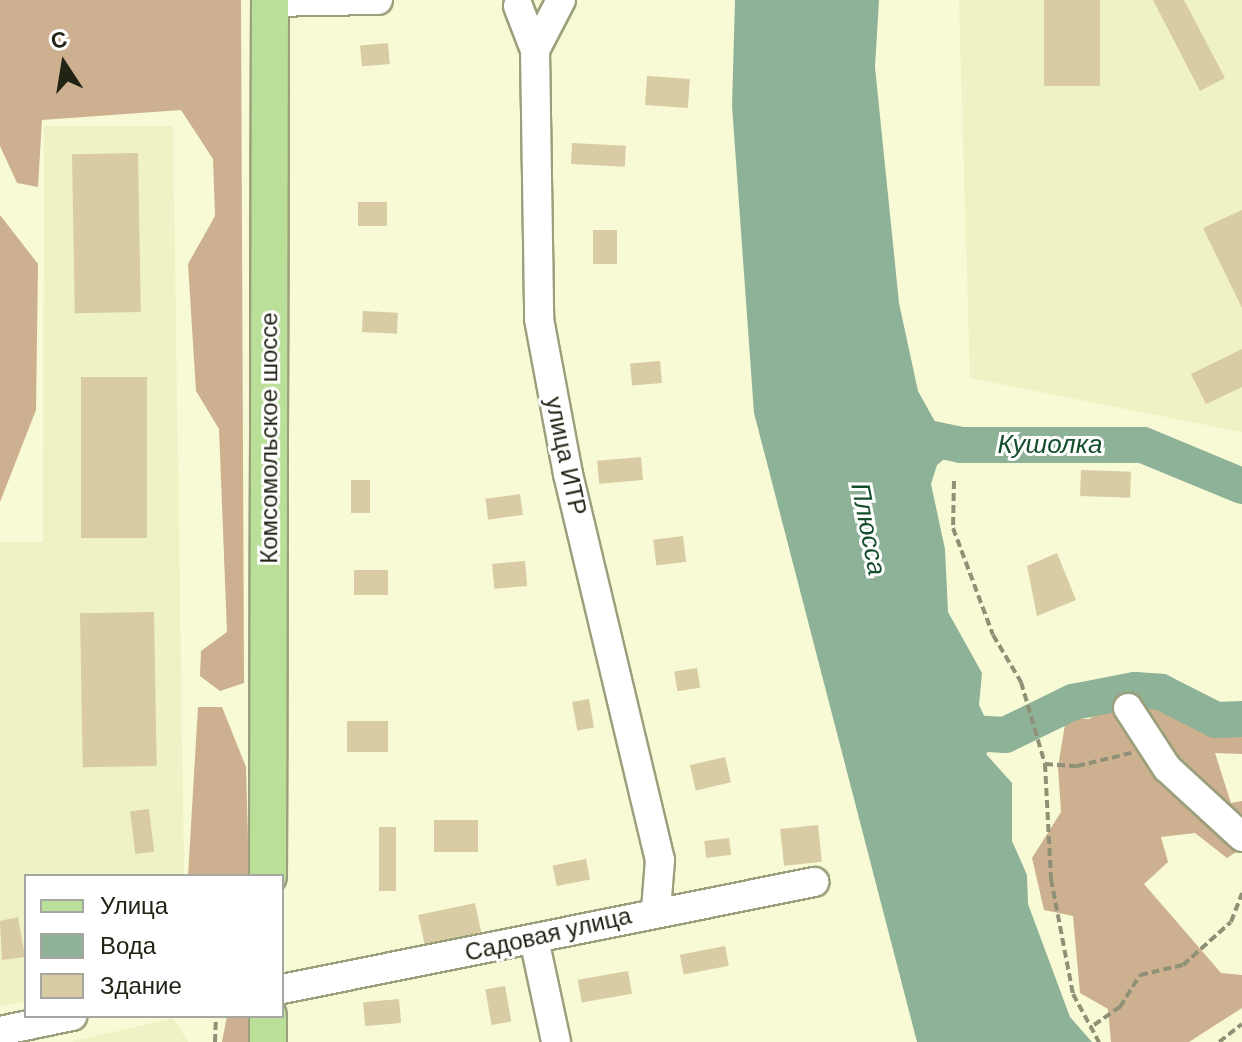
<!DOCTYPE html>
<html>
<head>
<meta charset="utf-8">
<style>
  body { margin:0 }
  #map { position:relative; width:1242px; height:1042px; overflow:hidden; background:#f7fad4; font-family:Arial,sans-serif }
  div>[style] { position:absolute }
  .built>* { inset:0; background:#eef2c4 }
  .forest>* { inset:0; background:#cdb090 }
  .water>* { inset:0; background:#8eb298 }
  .river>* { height:36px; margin:-18px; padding:0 18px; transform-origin:18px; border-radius:18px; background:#8eb298 }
  .building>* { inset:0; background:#d9cba4; transform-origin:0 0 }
  .path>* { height:4px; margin-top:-2px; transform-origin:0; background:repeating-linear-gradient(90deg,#8f9177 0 8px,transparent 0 12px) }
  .roads { filter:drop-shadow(2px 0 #9c9f7c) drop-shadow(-2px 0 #9c9f7c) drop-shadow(0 2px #9c9f7c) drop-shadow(0 -2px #9c9f7c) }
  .minor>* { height:28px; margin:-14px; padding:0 14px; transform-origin:14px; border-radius:14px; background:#fff }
  .major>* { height:36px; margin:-18px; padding:0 18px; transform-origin:18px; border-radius:18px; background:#badf98 }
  span { translate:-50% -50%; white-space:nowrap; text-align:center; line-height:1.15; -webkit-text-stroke:6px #fff; paint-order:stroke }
  .street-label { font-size:24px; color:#222315 }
  .water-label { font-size:26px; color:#144e2b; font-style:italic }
  .legend { position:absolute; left:24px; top:874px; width:260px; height:144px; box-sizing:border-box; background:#fff; border:2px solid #a7a7a1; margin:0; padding:10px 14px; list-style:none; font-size:24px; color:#222315 }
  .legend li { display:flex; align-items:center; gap:16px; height:40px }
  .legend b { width:40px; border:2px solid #a7a7a1 }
  .north { position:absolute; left:24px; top:24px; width:80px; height:80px; -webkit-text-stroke:6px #fff; paint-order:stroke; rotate:348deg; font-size:22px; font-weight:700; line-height:32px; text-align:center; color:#222315 }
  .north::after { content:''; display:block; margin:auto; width:28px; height:36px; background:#222315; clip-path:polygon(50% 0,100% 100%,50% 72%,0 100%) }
</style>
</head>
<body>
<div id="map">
  <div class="built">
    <div style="clip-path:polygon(959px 0,1242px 0,1242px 432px,970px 378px)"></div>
    <div style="clip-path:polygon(44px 126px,173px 126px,184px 876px,26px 876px,26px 1001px,0 1006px,0 542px,43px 542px)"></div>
    <div style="clip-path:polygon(173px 1018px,188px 1042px,71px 1042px)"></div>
  </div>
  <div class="forest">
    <div style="clip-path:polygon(0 0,241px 0,244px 683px,220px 691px,200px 676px,201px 651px,227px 632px,219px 429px,196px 391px,188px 264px,215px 216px,213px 159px,181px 110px,42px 120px,38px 187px,17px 183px,0 146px)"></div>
    <div style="clip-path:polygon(0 215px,38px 264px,36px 410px,0 502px)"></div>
    <div style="clip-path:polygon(1111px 703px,1147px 705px,1216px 732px,1242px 727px,1242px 754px,1215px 753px,1231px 803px,1242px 801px,1242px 848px,1227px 858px,1195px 833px,1161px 837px,1168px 862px,1144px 884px,1221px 973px,1242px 975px,1242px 1008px,1189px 1042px,1111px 1042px,1108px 1009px,1080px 993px,1073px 916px,1044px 910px,1032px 858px,1061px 812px,1058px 767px,1066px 718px,1089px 719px)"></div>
    <div style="clip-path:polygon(198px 707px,222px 707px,246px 767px,249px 876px,188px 876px)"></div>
    <div style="clip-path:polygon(227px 1016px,251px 1016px,253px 1042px,222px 1042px)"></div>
  </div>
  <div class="water">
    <div style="clip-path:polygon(735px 0,879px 0,875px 67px,899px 303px,918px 391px,939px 429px,961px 445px,937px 465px,931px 484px,945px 549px,948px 612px,982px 673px,979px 705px,988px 724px,1005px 735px,986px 754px,1012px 783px,1012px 841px,1027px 875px,1028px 904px,1070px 1017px,1092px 1042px,917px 1042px,754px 413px,732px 106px)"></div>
  </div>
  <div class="river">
    <div style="left:914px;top:435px;width:48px;rotate:12deg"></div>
    <div style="left:961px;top:445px;width:182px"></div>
    <div style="left:1143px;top:445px;width:107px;rotate:22.5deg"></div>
    <div style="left:955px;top:732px;width:50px;rotate:3.4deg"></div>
    <div style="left:1005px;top:735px;width:76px;rotate:-25.9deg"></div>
    <div style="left:1073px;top:702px;width:63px;rotate:-11deg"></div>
    <div style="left:1135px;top:690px;width:26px;rotate:4deg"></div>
    <div style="left:1161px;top:692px;width:62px;rotate:27deg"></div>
    <div style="left:1216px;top:720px;width:26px;rotate:-2deg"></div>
  </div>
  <div class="building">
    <div style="left:1044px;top:0;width:56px;height:86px"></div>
    <div style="clip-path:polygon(1153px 0,1184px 0,1225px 78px,1200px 91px)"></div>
    <div style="left:388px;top:43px;width:21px;height:28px;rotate:85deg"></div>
    <div style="left:647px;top:76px;width:43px;height:29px;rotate:4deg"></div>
    <div style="left:572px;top:143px;width:54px;height:21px;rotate:3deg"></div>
    <div style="left:138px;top:153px;width:159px;height:66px;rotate:89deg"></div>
    <div style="left:358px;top:202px;width:29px;height:24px"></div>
    <div style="clip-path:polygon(1242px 210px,1242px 308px,1203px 228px)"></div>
    <div style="left:593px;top:230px;width:24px;height:34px"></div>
    <div style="left:363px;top:311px;width:35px;height:21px;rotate:3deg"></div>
    <div style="clip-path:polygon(1242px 349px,1242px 387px,1206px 404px,1191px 374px)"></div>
    <div style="left:660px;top:361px;width:22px;height:30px;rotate:85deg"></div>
    <div style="left:147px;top:377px;width:161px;height:66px;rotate:90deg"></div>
    <div style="left:641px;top:457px;width:23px;height:44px;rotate:85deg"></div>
    <div style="left:1081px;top:470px;width:50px;height:26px;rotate:2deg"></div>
    <div style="left:351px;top:480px;width:19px;height:33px"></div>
    <div style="left:520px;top:494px;width:21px;height:35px;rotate:82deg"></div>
    <div style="left:683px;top:536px;width:26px;height:30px;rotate:83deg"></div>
    <div style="clip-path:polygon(1057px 553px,1076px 600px,1037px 616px,1027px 566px)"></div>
    <div style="left:525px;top:561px;width:25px;height:33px;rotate:85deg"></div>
    <div style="left:388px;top:570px;width:25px;height:34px;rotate:90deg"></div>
    <div style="left:154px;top:612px;width:154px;height:74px;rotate:89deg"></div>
    <div style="left:697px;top:668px;width:20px;height:23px;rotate:81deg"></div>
    <div style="left:589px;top:699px;width:29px;height:17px;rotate:80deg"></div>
    <div style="left:347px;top:721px;width:41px;height:31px"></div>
    <div style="left:725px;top:757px;width:26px;height:36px;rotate:77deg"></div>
    <div style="left:149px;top:809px;width:43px;height:19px;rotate:83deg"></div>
    <div style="left:478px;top:820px;width:32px;height:44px;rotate:90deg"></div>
    <div style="left:818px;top:825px;width:37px;height:38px;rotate:84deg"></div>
    <div style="left:379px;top:827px;width:17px;height:64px"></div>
    <div style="left:729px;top:838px;width:17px;height:25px;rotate:83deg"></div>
    <div style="left:586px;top:859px;width:21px;height:34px;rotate:79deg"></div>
    <div style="left:475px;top:903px;width:30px;height:58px;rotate:78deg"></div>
    <div style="clip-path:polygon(18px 917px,25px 957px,2px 960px,0 921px)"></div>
    <div style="left:725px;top:946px;width:20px;height:46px;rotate:79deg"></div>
    <div style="left:628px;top:971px;width:23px;height:51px;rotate:80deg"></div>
    <div style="left:505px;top:986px;width:36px;height:20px;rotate:80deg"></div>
    <div style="left:399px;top:999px;width:24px;height:36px;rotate:85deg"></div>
  </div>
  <div class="path">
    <div style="left:954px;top:481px;width:47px;rotate:91.2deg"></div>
    <div style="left:953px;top:528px;width:114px;rotate:69.5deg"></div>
    <div style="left:993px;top:635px;width:55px;rotate:59.2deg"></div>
    <div style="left:1021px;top:682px;width:85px;rotate:73.7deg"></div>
    <div style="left:1045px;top:764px;width:32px;rotate:4deg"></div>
    <div style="left:1077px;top:766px;width:56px;rotate:-13.5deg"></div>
    <div style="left:1045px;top:764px;width:115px;rotate:87deg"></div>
    <div style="left:1051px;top:879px;width:117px;rotate:79.2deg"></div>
    <div style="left:1073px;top:994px;width:55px;rotate:61.6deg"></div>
    <div style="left:1094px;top:1025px;width:32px;rotate:-35deg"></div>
    <div style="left:1120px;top:1007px;width:38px;rotate:-58deg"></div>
    <div style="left:1140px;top:975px;width:44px;rotate:-13.1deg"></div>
    <div style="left:1183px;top:965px;width:64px;rotate:-41.9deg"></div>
    <div style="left:1231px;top:922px;width:31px;rotate:-69deg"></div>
    <div style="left:215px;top:1042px;width:26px;rotate:-88deg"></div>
    <div style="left:1219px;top:1042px;width:29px;rotate:-38deg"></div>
  </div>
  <div class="roads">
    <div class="minor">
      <div style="left:561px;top:0;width:56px;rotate:117.5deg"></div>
      <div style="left:535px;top:50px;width:269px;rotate:89.1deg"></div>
      <div style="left:539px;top:319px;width:158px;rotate:79.4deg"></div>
      <div style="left:568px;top:474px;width:397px;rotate:76.6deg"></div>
      <div style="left:660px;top:860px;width:50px;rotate:94.6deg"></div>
      <div style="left:270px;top:2px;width:108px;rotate:-1.1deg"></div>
      <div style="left:518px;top:6px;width:47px;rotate:68.9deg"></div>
      <div style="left:1128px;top:708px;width:72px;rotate:57deg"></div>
      <div style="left:1167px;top:768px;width:102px;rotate:42.6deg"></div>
      <div style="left:534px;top:939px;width:105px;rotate:77.9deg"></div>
      <div style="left:282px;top:989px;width:543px;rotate:-11.37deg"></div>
      <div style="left:0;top:1031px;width:74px;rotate:-11.8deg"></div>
    </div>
    <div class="major">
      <div style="left:268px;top:876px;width:876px;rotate:-89.87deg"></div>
      <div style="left:268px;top:1042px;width:26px;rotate:-90deg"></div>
    </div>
  </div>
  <div class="street-label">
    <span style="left:269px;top:438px;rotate:-90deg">Комсомольское шоссе</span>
    <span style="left:566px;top:456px;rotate:78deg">улица ИТР</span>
    <span style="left:548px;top:934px;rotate:-13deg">Садовая улица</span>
  </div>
  <div class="water-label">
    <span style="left:1050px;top:445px">Кушолка</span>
    <span style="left:868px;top:529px;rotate:79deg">Плюсса</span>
  </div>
  <ul class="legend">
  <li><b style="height:10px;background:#badf98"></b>Улица</li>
  <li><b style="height:22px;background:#8eb298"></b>Вода</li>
  <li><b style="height:22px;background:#d9cba4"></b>Здание</li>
  </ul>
  <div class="north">С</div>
</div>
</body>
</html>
